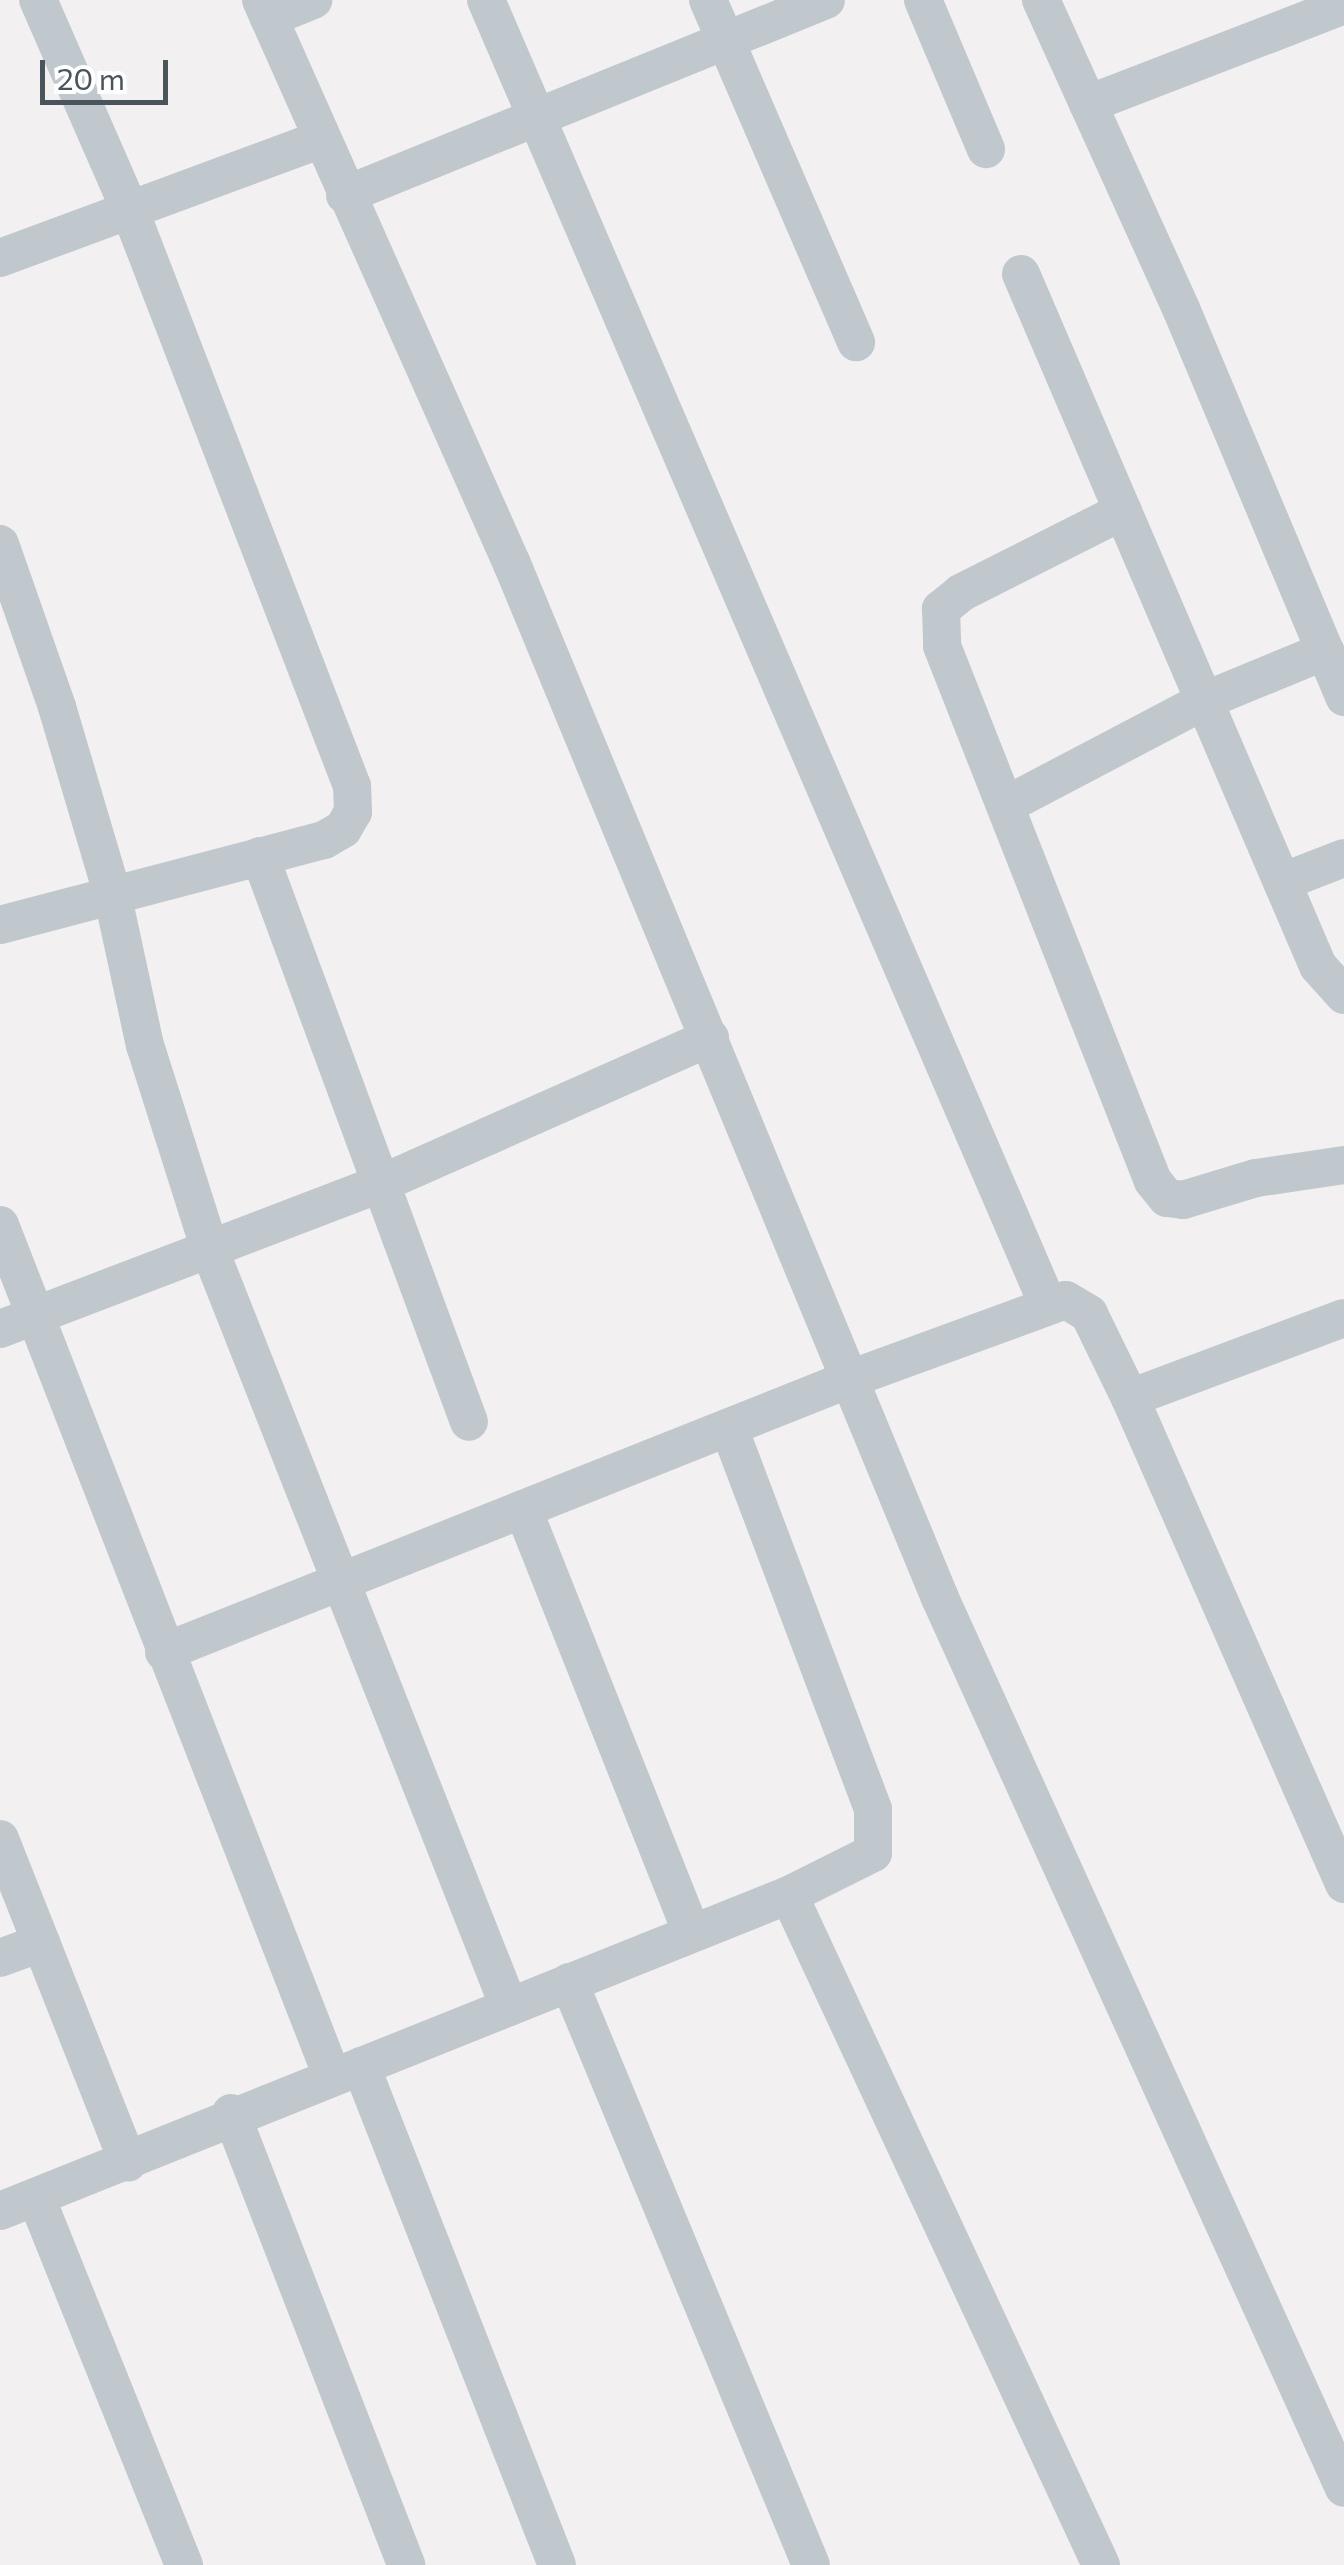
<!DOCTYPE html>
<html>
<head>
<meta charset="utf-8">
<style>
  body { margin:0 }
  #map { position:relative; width:1344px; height:2565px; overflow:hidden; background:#f2f0f0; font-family:Commissioner,sans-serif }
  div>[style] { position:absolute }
  .street>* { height:38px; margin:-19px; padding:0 19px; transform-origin:19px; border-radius:19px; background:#c0c8cd }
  span { translate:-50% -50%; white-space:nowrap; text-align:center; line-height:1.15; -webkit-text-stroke:8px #fff; paint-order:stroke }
  .scale { position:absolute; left:40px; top:60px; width:128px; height:45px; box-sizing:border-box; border:5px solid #4a545b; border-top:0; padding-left:12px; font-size:30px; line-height:35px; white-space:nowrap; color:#4a545b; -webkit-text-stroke:8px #fff; paint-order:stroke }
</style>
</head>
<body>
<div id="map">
  <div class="street">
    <div style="left:261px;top:0;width:617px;rotate:66.01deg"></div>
    <div style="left:512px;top:564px;width:1119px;rotate:67.51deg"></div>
    <div style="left:940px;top:1598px;width:977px;rotate:65.59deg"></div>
    <div style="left:486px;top:0;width:1421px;rotate:66.7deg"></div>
    <div style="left:708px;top:0;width:373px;rotate:66.6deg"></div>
    <div style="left:923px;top:0;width:162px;rotate:67.1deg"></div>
    <div style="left:1041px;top:0;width:341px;rotate:65.6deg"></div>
    <div style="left:1182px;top:311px;width:419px;rotate:67.2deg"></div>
    <div style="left:269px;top:18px;width:48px;rotate:-22.2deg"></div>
    <div style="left:1088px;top:104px;width:274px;rotate:-21.1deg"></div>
    <div style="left:345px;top:195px;width:519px;rotate:-22.07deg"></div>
    <div style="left:0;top:258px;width:342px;rotate:-20.3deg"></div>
    <div style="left:1021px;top:274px;width:753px;rotate:66.77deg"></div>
    <div style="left:1318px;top:966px;width:39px;rotate:48deg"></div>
    <div style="left:1123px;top:511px;width:182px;rotate:153.2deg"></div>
    <div style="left:961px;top:593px;width:26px;rotate:141deg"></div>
    <div style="left:941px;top:609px;width:37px;rotate:88deg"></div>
    <div style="left:942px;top:646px;width:575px;rotate:68.48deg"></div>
    <div style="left:1153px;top:1181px;width:22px;rotate:51deg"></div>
    <div style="left:1167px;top:1198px;width:16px;rotate:7deg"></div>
    <div style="left:1183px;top:1200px;width:76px;rotate:-16.8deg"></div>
    <div style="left:1256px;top:1178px;width:89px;rotate:-8.4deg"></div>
    <div style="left:0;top:544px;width:173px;rotate:70.7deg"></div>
    <div style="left:57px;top:707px;width:194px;rotate:73.5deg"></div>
    <div style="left:112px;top:893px;width:156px;rotate:77.8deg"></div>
    <div style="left:145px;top:1045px;width:218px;rotate:72.4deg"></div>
    <div style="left:211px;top:1253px;width:811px;rotate:68.43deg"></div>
    <div style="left:1006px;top:805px;width:226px;rotate:-27.7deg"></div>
    <div style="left:1206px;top:700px;width:129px;rotate:-22.4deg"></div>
    <div style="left:260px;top:856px;width:603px;rotate:69.73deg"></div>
    <div style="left:1282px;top:882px;width:66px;rotate:-21.2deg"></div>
    <div style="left:0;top:925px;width:335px;rotate:-14.7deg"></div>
    <div style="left:324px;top:840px;width:22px;rotate:-30deg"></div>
    <div style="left:343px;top:829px;width:20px;rotate:-60deg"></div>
    <div style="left:353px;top:812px;width:26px;rotate:-92deg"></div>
    <div style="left:352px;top:786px;width:620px;rotate:-111.1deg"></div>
    <div style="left:129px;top:208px;width:227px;rotate:-113.6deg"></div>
    <div style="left:0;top:1225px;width:913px;rotate:68.69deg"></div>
    <div style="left:0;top:1329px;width:407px;rotate:-20.9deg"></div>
    <div style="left:380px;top:1184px;width:361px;rotate:-23.9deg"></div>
    <div style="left:1130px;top:1398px;width:228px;rotate:-20.5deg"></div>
    <div style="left:523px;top:1509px;width:455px;rotate:68.3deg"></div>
    <div style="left:164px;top:1652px;width:735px;rotate:-21.71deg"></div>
    <div style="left:847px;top:1380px;width:233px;rotate:-20.1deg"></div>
    <div style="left:1066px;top:1300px;width:27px;rotate:31deg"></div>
    <div style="left:1089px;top:1314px;width:93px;rotate:64deg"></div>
    <div style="left:1130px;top:1398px;width:531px;rotate:66.23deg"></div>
    <div style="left:0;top:1839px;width:348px;rotate:68.4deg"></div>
    <div style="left:789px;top:1895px;width:739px;rotate:65.03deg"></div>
    <div style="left:0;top:1958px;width:44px;rotate:-20.1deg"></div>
    <div style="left:569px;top:1982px;width:631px;rotate:67.46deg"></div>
    <div style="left:361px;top:2066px;width:536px;rotate:68.56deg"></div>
    <div style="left:231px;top:2113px;width:485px;rotate:68.8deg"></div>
    <div style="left:36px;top:2197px;width:397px;rotate:68.1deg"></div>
    <div style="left:0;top:2211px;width:850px;rotate:-21.83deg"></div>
    <div style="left:789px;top:1895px;width:94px;rotate:-26.6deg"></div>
    <div style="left:873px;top:1853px;width:44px;rotate:-90deg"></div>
    <div style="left:873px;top:1809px;width:407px;rotate:-110.7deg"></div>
  </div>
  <div class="scale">20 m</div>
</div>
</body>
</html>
